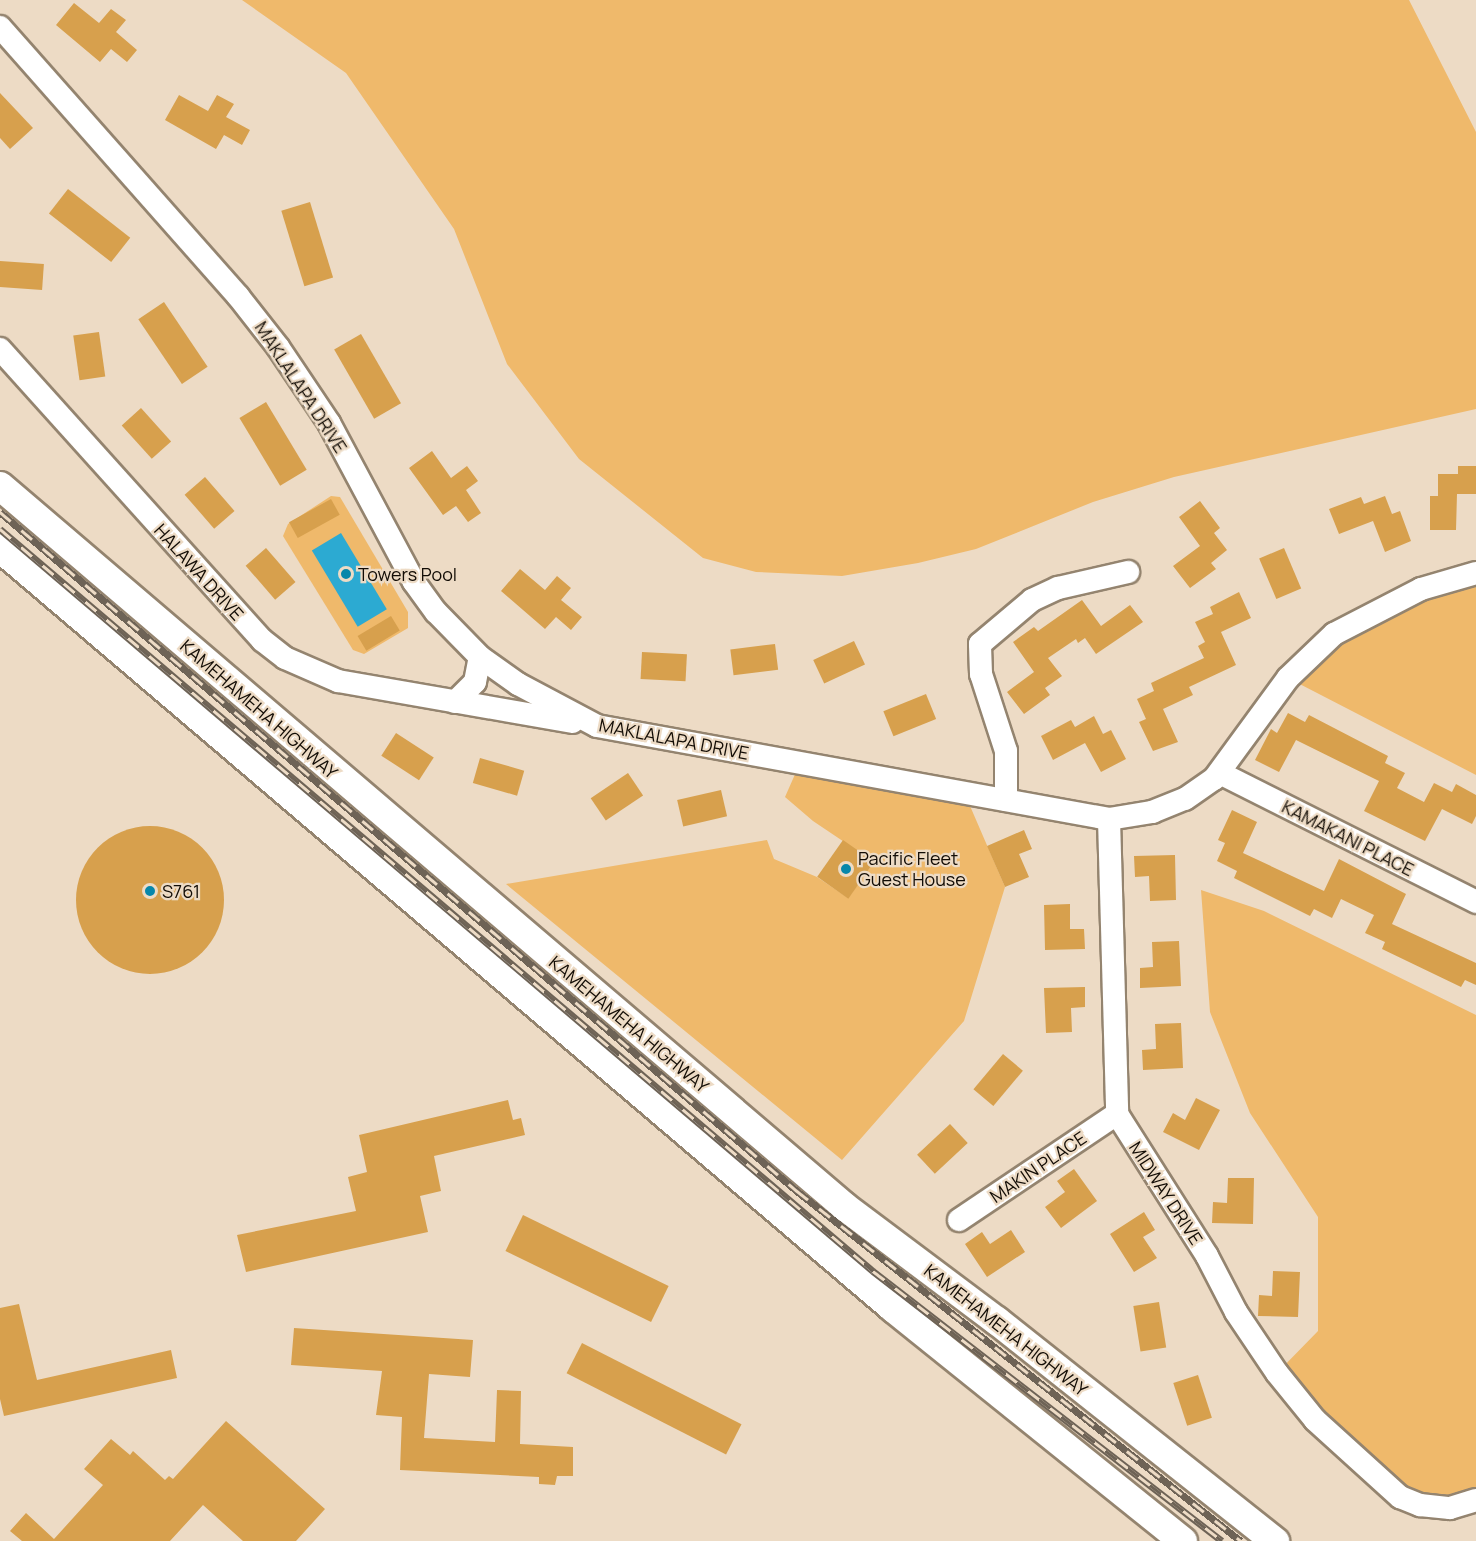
<!DOCTYPE html>
<html>
<head>
<meta charset="utf-8">
<style>
  body { margin:0 }
  #map { position:relative; width:1476px; height:1541px; overflow:hidden; background:#eddbc5; font-family:Manrope,sans-serif }
  div>[style] { position:absolute }
  .green>* { inset:0; background:#efb96b }
  .water>* { inset:0; background:#2caad2; transform-origin:0 0 }
  .building>* { inset:0; background:#d7a04d; transform-origin:0 0 }
  .round { border-radius:50% }
  .roads { filter:drop-shadow(2px 0 #94846f) drop-shadow(-2px 0 #94846f) drop-shadow(0 2px #94846f) drop-shadow(0 -2px #94846f) }
  .minor>* { height:22px; margin:-11px; padding:0 11px; transform-origin:11px; border-radius:11px; background:#fff }
  .major>* { height:28px; margin:-14px; padding:0 14px; transform-origin:14px; border-radius:14px; background:#fff }
  .rail>* { height:7px; margin-top:-3.5px; transform-origin:0; background:repeating-linear-gradient(90deg,#eddbc5 0 14px,#6e6356 0 28px); box-sizing:border-box; border-block:2px solid #6e6356 }
  .dots>* { width:16px; height:16px; translate:-50% -50%; box-sizing:border-box; border:3px solid #eddbc5; border-radius:50% }
  span { translate:-50% -50%; white-space:nowrap; text-align:center; line-height:1.15; -webkit-text-stroke:4.5px #eddbc5; paint-order:stroke }
  .street-label { font-size:18px; color:#120c05 }
  .poi-label { font-size:18px; color:#120c05 }
  .left { translate:0 -50%; text-align:left }
</style>
</head>
<body>
<div id="map">
  <div class="green">
    <div style="clip-path:polygon(242px 0,1409px 0,1476px 132px,1476px 409px,1174px 477px,1093px 502px,976px 549px,918px 563px,842px 576px,756px 572px,703px 558px,579px 459px,507px 364px,454px 229px,346px 73px)"></div>
    <div style="clip-path:polygon(331px 496px,340px 497px,408px 612px,408px 628px,364px 654px,353px 650px,283px 536px,288px 524px)"></div>
    <div style="clip-path:polygon(1476px 573px,1476px 775px,1288px 678px,1310px 654px)"></div>
    <div style="clip-path:polygon(800px 763px,964px 792px,1005px 887px,964px 1021px,842px 1160px,506px 884px,767px 840px,774px 859px,817px 877px,848px 898px,874px 862px,813px 821px,785px 797px)"></div>
    <div style="clip-path:polygon(1201px 890px,1264px 911px,1476px 1015px,1476px 1500px,1420px 1505px,1277px 1373px,1318px 1331px,1318px 1217px,1250px 1113px,1210px 1012px)"></div>
  </div>
  <div class="water">
    <div style="left:341px;top:533px;width:89px;height:34px;rotate:59deg"></div>
  </div>
  <div class="building">
    <div style="clip-path:polygon(74px 3px,99px 23px,111px 9px,126px 20px,116px 32px,137px 50px,127px 62px,111px 49px,100px 62px,56px 25px)"></div>
    <div style="clip-path:polygon(0 93px,33px 128px,10px 149px,0 138px)"></div>
    <div style="clip-path:polygon(179px 95px,208px 111px,217px 95px,234px 104px,226px 117px,250px 130px,242px 145px,224px 135px,216px 149px,165px 120px)"></div>
    <div style="left:68px;top:189px;width:79px;height:31px;rotate:38deg"></div>
    <div style="left:310px;top:202px;width:79px;height:30px;rotate:73deg"></div>
    <div style="left:0;top:261px;width:44px;height:26px;rotate:4deg"></div>
    <div style="left:164px;top:302px;width:78px;height:31px;rotate:56deg"></div>
    <div style="left:99px;top:332px;width:45px;height:26px;rotate:82deg"></div>
    <div style="left:361px;top:334px;width:80px;height:31px;rotate:60deg"></div>
    <div style="left:266px;top:402px;width:79px;height:31px;rotate:59deg"></div>
    <div style="left:141px;top:408px;width:45px;height:26px;rotate:48deg"></div>
    <div style="clip-path:polygon(432px 451px,451px 478px,467px 466px,478px 481px,466px 490px,481px 513px,468px 522px,456px 506px,443px 515px,409px 468px)"></div>
    <div style="clip-path:polygon(1458px 466px,1476px 466px,1476px 494px,1457px 494px,1456px 530px,1430px 530px,1430px 496px,1438px 496px,1438px 474px,1458px 474px)"></div>
    <div style="left:205px;top:477px;width:45px;height:27px;rotate:49deg"></div>
    <div style="clip-path:polygon(1385px 496px,1392px 514px,1400px 511px,1411px 541px,1385px 552px,1373px 521px,1339px 534px,1329px 509px,1361px 497px,1364px 504px)"></div>
    <div style="left:331px;top:499px;width:18px;height:48px;rotate:61deg"></div>
    <div style="clip-path:polygon(1200px 501px,1220px 528px,1214px 533px,1227px 550px,1211px 563px,1216px 569px,1190px 588px,1173px 566px,1200px 546px,1179px 517px)"></div>
    <div style="left:266px;top:548px;width:45px;height:27px;rotate:49deg"></div>
    <div style="left:1284px;top:548px;width:44px;height:27px;rotate:67deg"></div>
    <div style="clip-path:polygon(520px 569px,545px 590px,557px 576px,571px 588px,561px 600px,582px 617px,571px 630px,556px 617px,545px 629px,501px 591px)"></div>
    <div style="clip-path:polygon(1239px 592px,1251px 618px,1221px 632px,1236px 665px,1189px 687px,1193px 695px,1163px 709px,1178px 742px,1153px 751px,1139px 722px,1146px 719px,1137px 699px,1154px 691px,1151px 683px,1204px 658px,1198px 646px,1205px 642px,1195px 622px,1213px 614px,1210px 607px)"></div>
    <div style="clip-path:polygon(1082px 600px,1101px 626px,1130px 605px,1143px 622px,1096px 654px,1085px 638px,1078px 643px,1076px 639px,1048px 658px,1062px 676px,1045px 688px,1050px 695px,1024px 714px,1007px 692px,1034px 672px,1013px 642px,1034px 627px,1038px 631px)"></div>
    <div style="left:391px;top:616px;width:17px;height:39px;rotate:59deg"></div>
    <div style="left:854px;top:641px;width:26px;height:45px;rotate:65deg"></div>
    <div style="left:775px;top:644px;width:26px;height:45px;rotate:83deg"></div>
    <div style="left:642px;top:652px;width:45px;height:27px;rotate:3deg"></div>
    <div style="left:926px;top:694px;width:27px;height:46px;rotate:68deg"></div>
    <div style="clip-path:polygon(1288px 713px,1305px 722px,1309px 715px,1388px 756px,1385px 763px,1405px 773px,1397px 788px,1424px 802px,1434px 783px,1452px 792px,1456px 784px,1476px 795px,1476px 816px,1472px 824px,1442px 809px,1425px 841px,1364px 811px,1379px 781px,1296px 740px,1279px 772px,1255px 760px,1271px 729px,1277px 733px)"></div>
    <div style="clip-path:polygon(1094px 716px,1103px 734px,1111px 730px,1126px 759px,1101px 772px,1085px 743px,1053px 760px,1041px 736px,1071px 720px,1075px 727px)"></div>
    <div style="left:396px;top:733px;width:45px;height:27px;rotate:33deg"></div>
    <div style="left:480px;top:758px;width:46px;height:26px;rotate:16deg"></div>
    <div style="left:628px;top:773px;width:27px;height:45px;rotate:56deg"></div>
    <div style="left:721px;top:790px;width:27px;height:45px;rotate:77deg"></div>
    <div style="clip-path:polygon(1232px 810px,1257px 822px,1243px 853px,1324px 891px,1339px 859px,1406px 894px,1392px 924px,1476px 963px,1476px 985px,1465px 980px,1461px 987px,1382px 949px,1385px 942px,1365px 933px,1374px 915px,1341px 899px,1332px 918px,1314px 909px,1310px 916px,1234px 878px,1237px 871px,1217px 861px,1225px 843px,1218px 840px)"></div>
    <div class="round" style="left:76px;top:826px;width:148px;height:148px"></div>
    <div style="clip-path:polygon(1024px 830px,1032px 849px,1019px 854px,1029px 877px,1005px 887px,987px 846px)"></div>
    <div style="left:843px;top:840px;width:38px;height:45px;rotate:35deg"></div>
    <div style="clip-path:polygon(1175px 855px,1176px 900px,1150px 901px,1149px 876px,1135px 877px,1134px 856px)"></div>
    <div style="clip-path:polygon(1070px 904px,1070px 929px,1084px 929px,1085px 949px,1045px 950px,1044px 905px)"></div>
    <div style="clip-path:polygon(1179px 941px,1181px 986px,1140px 988px,1140px 968px,1153px 967px,1152px 942px)"></div>
    <div style="clip-path:polygon(1085px 987px,1085px 1007px,1071px 1008px,1072px 1032px,1046px 1033px,1044px 988px)"></div>
    <div style="clip-path:polygon(1181px 1023px,1183px 1068px,1143px 1070px,1142px 1050px,1156px 1049px,1155px 1024px)"></div>
    <div style="left:1003px;top:1054px;width:26px;height:46px;rotate:40deg"></div>
    <div style="clip-path:polygon(1196px 1098px,1220px 1110px,1199px 1150px,1163px 1132px,1173px 1113px,1185px 1120px)"></div>
    <div style="clip-path:polygon(508px 1100px,513px 1120px,521px 1118px,525px 1135px,434px 1156px,441px 1191px,420px 1196px,428px 1232px,246px 1272px,237px 1235px,356px 1211px,348px 1177px,367px 1172px,359px 1135px)"></div>
    <div style="left:950px;top:1124px;width:26px;height:45px;rotate:47deg"></div>
    <div style="clip-path:polygon(1074px 1169px,1097px 1201px,1061px 1228px,1045px 1207px,1065px 1192px,1057px 1181px)"></div>
    <div style="clip-path:polygon(1228px 1178px,1254px 1178px,1253px 1224px,1212px 1223px,1213px 1202px,1227px 1203px)"></div>
    <div style="clip-path:polygon(1144px 1212px,1155px 1230px,1143px 1237px,1157px 1258px,1134px 1272px,1110px 1234px)"></div>
    <div style="left:523px;top:1215px;width:162px;height:40px;rotate:26deg"></div>
    <div style="clip-path:polygon(1011px 1230px,1025px 1252px,987px 1277px,965px 1244px,982px 1232px,990px 1244px)"></div>
    <div style="clip-path:polygon(1273px 1271px,1300px 1272px,1298px 1317px,1258px 1316px,1259px 1295px,1272px 1296px)"></div>
    <div style="left:1159px;top:1302px;width:46px;height:26px;rotate:81deg"></div>
    <div style="clip-path:polygon(19px 1304px,37px 1380px,171px 1350px,177px 1378px,4px 1416px,0 1399px,0 1308px)"></div>
    <div style="clip-path:polygon(294px 1328px,473px 1340px,470px 1377px,429px 1374px,424px 1438px,495px 1442px,497px 1390px,521px 1391px,520px 1444px,573px 1447px,573px 1476px,557px 1476px,555px 1485px,539px 1484px,539px 1477px,400px 1470px,402px 1417px,376px 1415px,382px 1371px,291px 1365px)"></div>
    <div style="left:582px;top:1343px;width:179px;height:34px;rotate:27deg"></div>
    <div style="left:1198px;top:1375px;width:45px;height:26px;rotate:72deg"></div>
    <div style="clip-path:polygon(226px 1421px,325px 1509px,296px 1541px,243px 1541px,203px 1505px,170px 1541px,22px 1541px,10px 1531px,26px 1513px,54px 1539px,103px 1485px,84px 1469px,111px 1439px,130px 1455px,133px 1451px,165px 1480px,169px 1476px,173px 1479px)"></div>
  </div>
  <div class="roads">
    <div class="minor">
      <div style="left:0;top:27px;width:359px;rotate:48.5deg"></div>
      <div style="left:238px;top:296px;width:65px;rotate:51.9deg"></div>
      <div style="left:278px;top:347px;width:92px;rotate:56.1deg"></div>
      <div style="left:329px;top:423px;width:180px;rotate:61.9deg"></div>
      <div style="left:414px;top:582px;width:37px;rotate:54deg"></div>
      <div style="left:436px;top:612px;width:63px;rotate:45.6deg"></div>
      <div style="left:480px;top:657px;width:47px;rotate:35.4deg"></div>
      <div style="left:518px;top:684px;width:89px;rotate:28deg"></div>
      <div style="left:597px;top:726px;width:520px;rotate:10.29deg"></div>
      <div style="left:1109px;top:819px;width:44px;rotate:-9.2deg"></div>
      <div style="left:1152px;top:812px;width:35px;rotate:-22deg"></div>
      <div style="left:1185px;top:799px;width:35px;rotate:-35deg"></div>
      <div style="left:1214px;top:779px;width:125px;rotate:-53.8deg"></div>
      <div style="left:1288px;top:678px;width:64px;rotate:-43.7deg"></div>
      <div style="left:1334px;top:634px;width:98px;rotate:-27.3deg"></div>
      <div style="left:1421px;top:589px;width:57px;rotate:-16.2deg"></div>
      <div style="left:0;top:349px;width:392px;rotate:48deg"></div>
      <div style="left:262px;top:640px;width:29px;rotate:38deg"></div>
      <div style="left:285px;top:658px;width:58px;rotate:23.5deg"></div>
      <div style="left:338px;top:681px;width:238px;rotate:9.9deg"></div>
      <div style="left:455px;top:702px;width:28px;rotate:-45deg"></div>
      <div style="left:475px;top:682px;width:25px;rotate:-79deg"></div>
      <div style="left:1220px;top:773px;width:287px;rotate:26.7deg"></div>
      <div style="left:1006px;top:800px;width:49px;rotate:-90deg"></div>
      <div style="left:1006px;top:751px;width:81px;rotate:-108deg"></div>
      <div style="left:981px;top:674px;width:30px;rotate:-92deg"></div>
      <div style="left:980px;top:644px;width:68px;rotate:-40.2deg"></div>
      <div style="left:1032px;top:600px;width:29px;rotate:-25deg"></div>
      <div style="left:1058px;top:588px;width:72px;rotate:-12.9deg"></div>
      <div style="left:1109px;top:819px;width:295px;rotate:88.4deg"></div>
      <div style="left:1117px;top:1114px;width:168px;rotate:57.6deg"></div>
      <div style="left:1207px;top:1256px;width:63px;rotate:62.6deg"></div>
      <div style="left:1236px;top:1312px;width:73px;rotate:56.1deg"></div>
      <div style="left:1277px;top:1373px;width:60px;rotate:51deg"></div>
      <div style="left:1315px;top:1420px;width:115px;rotate:42.2deg"></div>
      <div style="left:1400px;top:1497px;width:22px;rotate:22deg"></div>
      <div style="left:1420px;top:1505px;width:30px;rotate:6deg"></div>
      <div style="left:1450px;top:1508px;width:27px;rotate:-17deg"></div>
      <div style="left:959px;top:1220px;width:190px;rotate:-33.9deg"></div>
    </div>
    <div class="major">
      <div style="left:0;top:486px;width:1111px;rotate:40.47deg"></div>
      <div style="left:845px;top:1207px;width:190px;rotate:36.9deg"></div>
      <div style="left:997px;top:1321px;width:355px;rotate:38.4deg"></div>
      <div style="left:0;top:548px;width:1173px;rotate:40.4deg"></div>
      <div style="left:893px;top:1308px;width:372px;rotate:38.8deg"></div>
    </div>
  </div>
  <div class="rail">
    <div style="left:0;top:512px;width:1047px;rotate:40.43deg"></div>
    <div style="left:797px;top:1191px;width:565px;rotate:38.25deg"></div>
    <div style="left:0;top:529px;width:1146px;rotate:40.36deg"></div>
    <div style="left:873px;top:1271px;width:441px;rotate:37.7deg"></div>
  </div>
  <div class="dots">
    <div style="left:346px;top:574px;background:#0787aa"></div>
    <div style="left:846px;top:869px;background:#0787aa"></div>
    <div style="left:150px;top:891px;background:#0787aa"></div>
  </div>
  <div class="street-label">
    <span style="left:301px;top:387px;rotate:57deg">MAKLALAPA DRIVE</span>
    <span style="left:199px;top:572px;rotate:48deg">HALAWA DRIVE</span>
    <span style="left:259px;top:709px;rotate:41deg">KAMEHAMEHA HIGHWAY</span>
    <span style="left:674px;top:739px;rotate:11deg">MAKLALAPA DRIVE</span>
    <span style="left:1348px;top:838px;rotate:27deg">KAMAKANI PLACE</span>
    <span style="left:629px;top:1024px;rotate:40deg">KAMEHAMEHA HIGHWAY</span>
    <span style="left:1038px;top:1167px;rotate:-34deg">MAKIN PLACE</span>
    <span style="left:1166px;top:1193px;rotate:57deg">MIDWAY DRIVE</span>
    <span style="left:1006px;top:1330px;rotate:38deg">KAMEHAMEHA HIGHWAY</span>
  </div>
  <div class="poi-label">
    <span class="left" style="left:358px;top:574px">Towers Pool</span>
    <span class="left" style="left:858px;top:869px">Pacific Fleet<br>Guest House</span>
    <span class="left" style="left:162px;top:891px">S761</span>
  </div>
</div>
</body>
</html>
